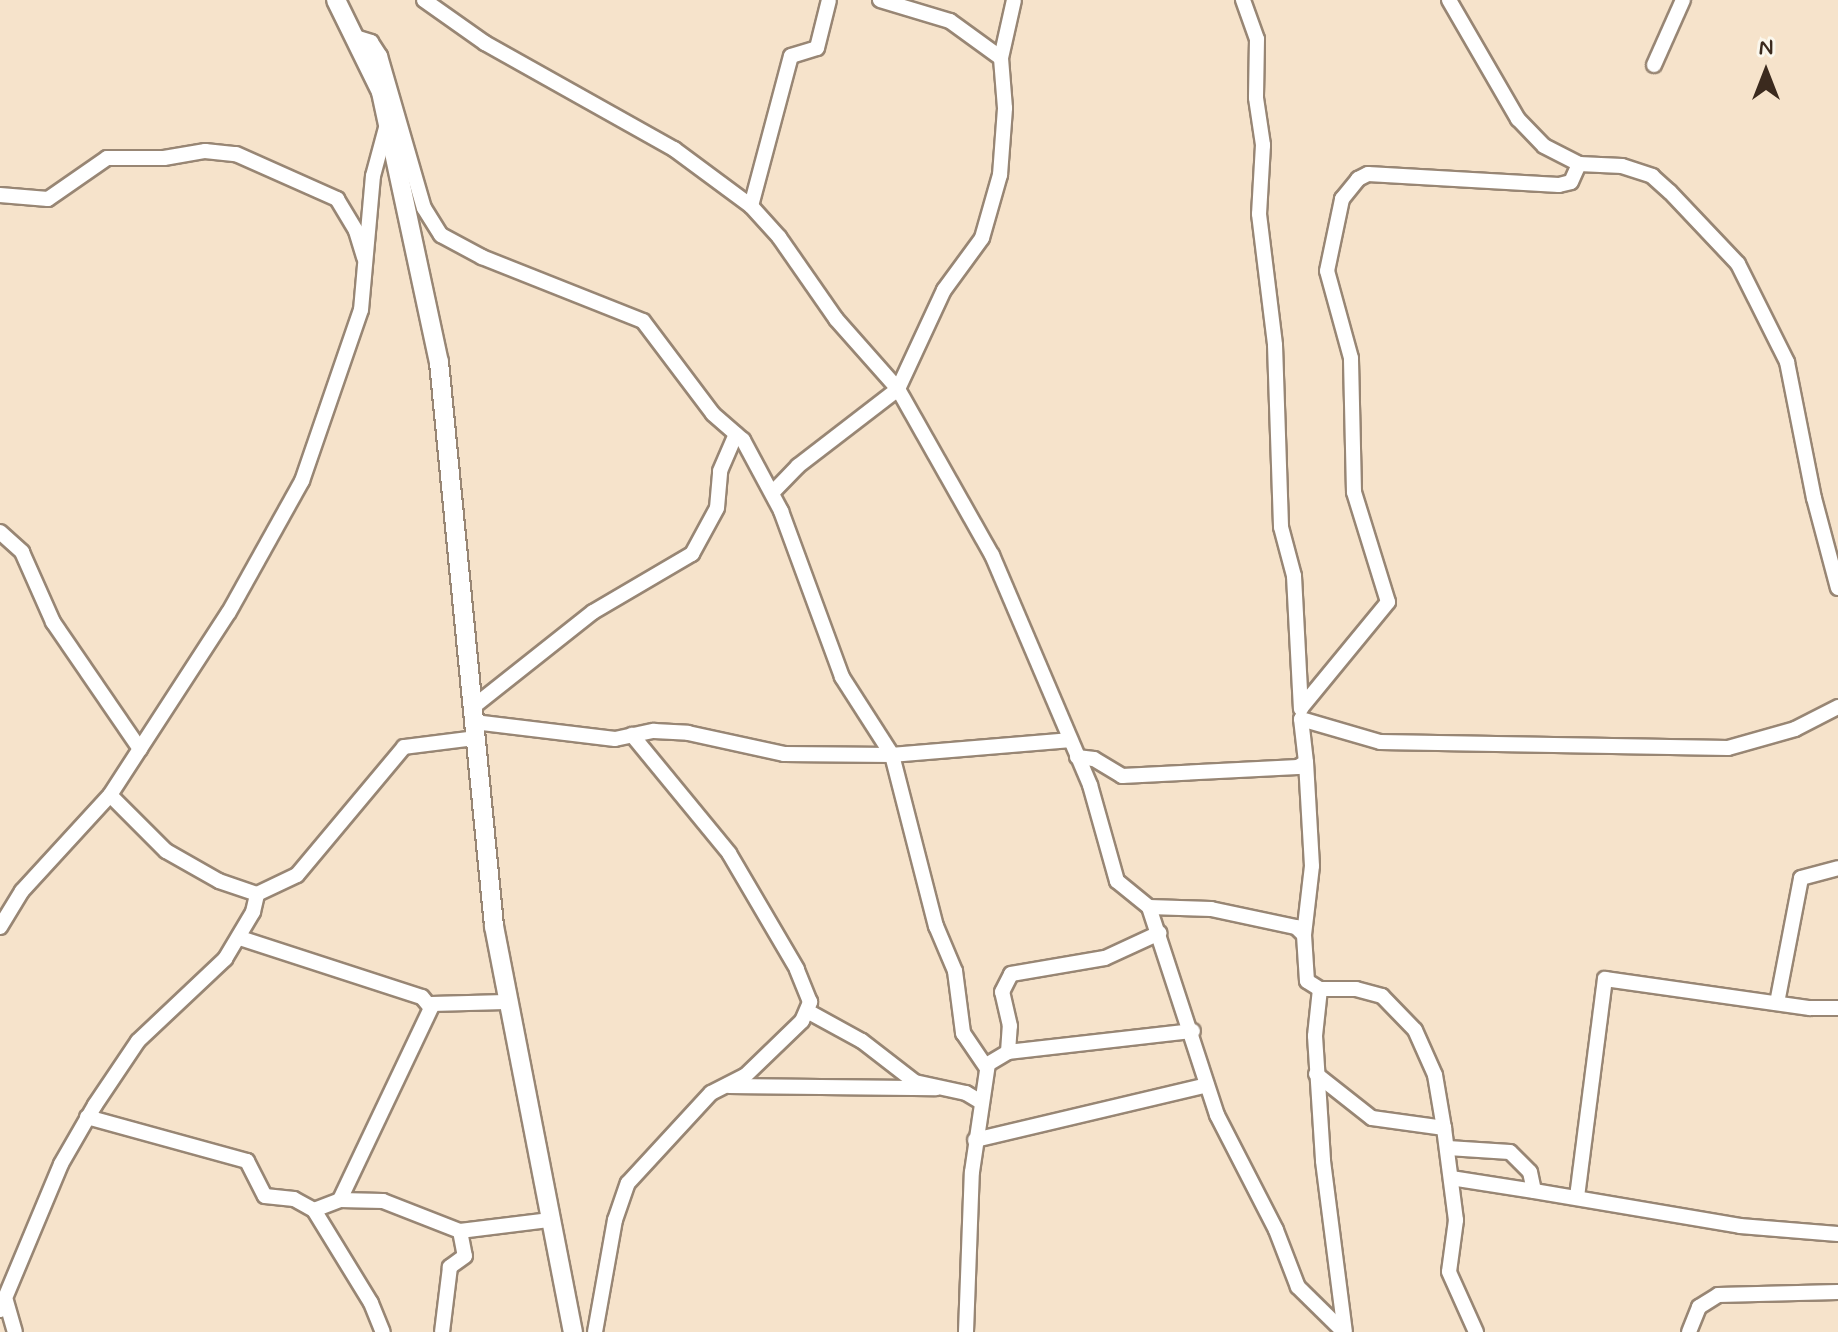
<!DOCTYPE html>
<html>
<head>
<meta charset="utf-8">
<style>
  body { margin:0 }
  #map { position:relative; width:1838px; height:1332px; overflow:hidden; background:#f6e3cb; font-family:Mynerve,sans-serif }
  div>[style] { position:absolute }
  .roads { filter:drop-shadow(2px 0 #988674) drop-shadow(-2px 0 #988674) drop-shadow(0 2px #988674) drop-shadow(0 -2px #988674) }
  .minor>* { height:14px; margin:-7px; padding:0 7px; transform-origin:7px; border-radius:7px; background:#fff }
  .tertiary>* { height:18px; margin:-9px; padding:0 9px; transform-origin:9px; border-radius:9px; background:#fff }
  span { translate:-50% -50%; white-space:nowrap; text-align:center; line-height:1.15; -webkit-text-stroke:6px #fbf7ec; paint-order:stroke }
  .north { position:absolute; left:1726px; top:32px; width:80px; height:80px; -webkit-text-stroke:6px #fbf7ec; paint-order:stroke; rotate:0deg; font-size:22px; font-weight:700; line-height:32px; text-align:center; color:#3b2a1e }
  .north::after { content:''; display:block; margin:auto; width:28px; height:36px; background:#3b2a1e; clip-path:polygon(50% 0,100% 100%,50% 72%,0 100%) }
</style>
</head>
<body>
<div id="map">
  <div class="roads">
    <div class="minor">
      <div style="left:424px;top:0;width:75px;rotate:35.2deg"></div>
      <div style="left:485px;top:43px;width:217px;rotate:29.3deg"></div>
      <div style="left:674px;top:149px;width:96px;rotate:36.5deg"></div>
      <div style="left:751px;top:206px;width:42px;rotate:47.9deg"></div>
      <div style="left:779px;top:237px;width:100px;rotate:55.2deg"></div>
      <div style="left:836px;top:319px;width:94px;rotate:48.5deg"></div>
      <div style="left:898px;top:389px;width:191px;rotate:60.5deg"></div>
      <div style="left:992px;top:555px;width:250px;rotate:66.9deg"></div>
      <div style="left:1090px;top:785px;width:100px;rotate:74.3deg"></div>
      <div style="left:1117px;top:881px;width:41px;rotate:39.1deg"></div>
      <div style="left:1149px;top:907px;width:219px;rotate:71.9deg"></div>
      <div style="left:1217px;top:1115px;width:129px;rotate:62.8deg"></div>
      <div style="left:1276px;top:1230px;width:61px;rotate:68.9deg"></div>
      <div style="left:1298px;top:1287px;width:64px;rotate:44.4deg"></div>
      <div style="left:880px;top:0;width:73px;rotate:16.7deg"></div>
      <div style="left:950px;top:21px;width:63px;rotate:36deg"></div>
      <div style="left:1243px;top:0;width:41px;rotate:70.3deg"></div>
      <div style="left:1257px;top:39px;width:59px;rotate:91deg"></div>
      <div style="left:1256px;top:98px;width:48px;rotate:81.5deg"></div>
      <div style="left:1263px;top:145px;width:69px;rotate:93.3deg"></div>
      <div style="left:1259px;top:214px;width:132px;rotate:83deg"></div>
      <div style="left:1275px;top:345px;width:182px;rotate:88.1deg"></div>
      <div style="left:1281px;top:527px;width:51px;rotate:75.1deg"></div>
      <div style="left:1294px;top:576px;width:133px;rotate:87deg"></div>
      <div style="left:1449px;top:0;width:138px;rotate:59.9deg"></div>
      <div style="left:1518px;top:119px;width:37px;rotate:46deg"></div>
      <div style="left:1544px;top:146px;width:39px;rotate:27deg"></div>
      <div style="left:355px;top:37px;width:17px;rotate:17deg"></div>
      <div style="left:371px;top:42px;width:17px;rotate:57deg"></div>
      <div style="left:380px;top:56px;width:158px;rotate:73.9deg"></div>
      <div style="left:424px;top:208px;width:32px;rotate:58deg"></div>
      <div style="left:441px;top:235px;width:47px;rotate:28.2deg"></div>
      <div style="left:482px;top:257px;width:173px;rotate:21.7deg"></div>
      <div style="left:643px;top:321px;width:116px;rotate:53deg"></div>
      <div style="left:713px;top:414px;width:40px;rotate:41deg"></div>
      <div style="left:743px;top:440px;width:81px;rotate:61.8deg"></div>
      <div style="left:781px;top:511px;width:177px;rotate:69.8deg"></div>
      <div style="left:842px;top:677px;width:93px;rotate:57.3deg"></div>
      <div style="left:892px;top:755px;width:179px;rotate:-4.8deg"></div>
      <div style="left:1654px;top:65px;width:71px;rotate:-66deg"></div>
      <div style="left:0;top:195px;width:48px;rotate:4.8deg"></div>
      <div style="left:48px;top:199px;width:72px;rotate:-34.8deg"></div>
      <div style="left:107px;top:158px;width:57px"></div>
      <div style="left:164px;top:158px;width:42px;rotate:-9.7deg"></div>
      <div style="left:205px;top:151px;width:31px;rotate:6deg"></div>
      <div style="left:236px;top:154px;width:111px;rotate:24deg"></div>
      <div style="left:337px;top:199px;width:37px;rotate:59deg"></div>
      <div style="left:356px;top:231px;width:28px;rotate:73deg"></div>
      <div style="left:751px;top:206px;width:155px;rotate:-75.1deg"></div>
      <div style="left:791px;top:56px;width:27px;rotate:-17deg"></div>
      <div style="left:817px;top:48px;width:49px;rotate:-76deg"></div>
      <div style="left:773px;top:492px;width:36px;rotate:-46deg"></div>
      <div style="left:798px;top:466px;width:126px;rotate:-37.6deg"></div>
      <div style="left:898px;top:389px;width:109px;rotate:-65.1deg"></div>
      <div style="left:944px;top:290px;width:64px;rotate:-53.8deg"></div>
      <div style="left:982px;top:238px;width:66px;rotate:-74.1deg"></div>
      <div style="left:1000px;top:175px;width:67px;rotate:-85.7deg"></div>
      <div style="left:1005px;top:108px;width:50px;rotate:-94.6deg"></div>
      <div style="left:1001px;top:58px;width:59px;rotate:-77.4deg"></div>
      <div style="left:0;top:532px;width:30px;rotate:42deg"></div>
      <div style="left:22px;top:552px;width:77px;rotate:66.1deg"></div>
      <div style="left:53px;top:622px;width:154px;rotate:55.6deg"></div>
      <div style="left:473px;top:707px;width:153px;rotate:-38.4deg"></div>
      <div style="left:593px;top:612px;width:115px;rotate:-30.4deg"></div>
      <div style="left:692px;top:554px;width:52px;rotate:-61.5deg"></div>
      <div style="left:717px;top:508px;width:37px;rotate:-85deg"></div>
      <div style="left:720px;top:471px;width:40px;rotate:-66.6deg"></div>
      <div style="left:1301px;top:708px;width:137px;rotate:-50.6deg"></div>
      <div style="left:1388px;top:602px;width:115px;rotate:-107.2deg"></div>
      <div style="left:1354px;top:492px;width:134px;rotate:-91.3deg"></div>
      <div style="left:1351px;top:358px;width:90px;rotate:-105.4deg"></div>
      <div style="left:1327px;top:271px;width:74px;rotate:-78.2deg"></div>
      <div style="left:1342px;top:199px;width:26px;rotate:-51deg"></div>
      <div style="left:1358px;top:179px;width:11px;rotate:-27deg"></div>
      <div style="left:1368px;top:174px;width:191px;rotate:3.3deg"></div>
      <div style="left:1559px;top:185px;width:12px;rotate:-14deg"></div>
      <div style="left:1571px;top:182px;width:20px;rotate:-66deg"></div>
      <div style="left:1579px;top:164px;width:43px;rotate:2.7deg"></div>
      <div style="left:1622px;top:166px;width:32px;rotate:18deg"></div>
      <div style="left:1652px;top:176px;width:24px;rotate:42deg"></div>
      <div style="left:1670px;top:192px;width:99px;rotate:46.6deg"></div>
      <div style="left:1738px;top:264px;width:110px;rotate:63.4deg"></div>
      <div style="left:1787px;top:362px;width:139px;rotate:78.8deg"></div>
      <div style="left:1814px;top:498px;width:93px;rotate:75.1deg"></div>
      <div style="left:474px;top:722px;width:142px;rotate:6.9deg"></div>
      <div style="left:615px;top:739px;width:40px;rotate:-12deg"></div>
      <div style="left:654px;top:731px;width:34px;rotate:3deg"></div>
      <div style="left:688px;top:733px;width:98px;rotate:12.3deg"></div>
      <div style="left:784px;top:754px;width:108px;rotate:0.5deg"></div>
      <div style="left:892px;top:755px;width:177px;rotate:75.6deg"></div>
      <div style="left:936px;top:926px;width:49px;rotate:67.1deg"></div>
      <div style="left:955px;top:971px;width:63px;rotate:82.6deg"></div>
      <div style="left:963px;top:1033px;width:41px;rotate:55.9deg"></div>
      <div style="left:1077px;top:757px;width:17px;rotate:7deg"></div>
      <div style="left:1094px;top:759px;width:33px;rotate:31deg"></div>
      <div style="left:1122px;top:776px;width:176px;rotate:-2.9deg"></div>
      <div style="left:1298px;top:767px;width:9px;rotate:-32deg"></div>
      <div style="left:1306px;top:762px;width:43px;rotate:-96.6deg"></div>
      <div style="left:1301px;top:719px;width:82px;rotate:16.2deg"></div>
      <div style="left:1380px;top:742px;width:348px;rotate:1deg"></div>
      <div style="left:1728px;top:748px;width:70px;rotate:-15.8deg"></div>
      <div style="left:1795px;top:729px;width:48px;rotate:-27.1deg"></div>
      <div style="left:257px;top:894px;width:44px;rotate:-25.4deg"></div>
      <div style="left:297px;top:875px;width:167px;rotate:-50.1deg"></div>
      <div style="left:404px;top:747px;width:72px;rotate:-7.2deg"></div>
      <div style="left:1149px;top:907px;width:62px;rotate:1.8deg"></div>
      <div style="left:1211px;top:909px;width:87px;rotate:12deg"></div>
      <div style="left:1296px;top:927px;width:11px;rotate:45deg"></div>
      <div style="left:1304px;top:935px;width:46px;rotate:86.3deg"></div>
      <div style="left:1307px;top:981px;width:15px;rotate:32deg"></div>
      <div style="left:1320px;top:989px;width:36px"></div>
      <div style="left:1356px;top:989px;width:27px;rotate:15deg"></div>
      <div style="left:1382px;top:996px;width:47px;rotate:45.9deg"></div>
      <div style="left:1415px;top:1030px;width:49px;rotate:66deg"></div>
      <div style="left:1435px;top:1075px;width:54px;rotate:80.4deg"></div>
      <div style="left:0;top:927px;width:42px;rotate:-58.6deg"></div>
      <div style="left:22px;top:891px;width:130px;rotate:-47.5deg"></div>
      <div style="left:1304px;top:935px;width:69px;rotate:-83.4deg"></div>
      <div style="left:1312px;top:866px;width:104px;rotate:-93.3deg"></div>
      <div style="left:240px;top:938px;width:191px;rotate:18deg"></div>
      <div style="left:422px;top:997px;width:14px;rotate:51deg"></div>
      <div style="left:431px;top:1008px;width:212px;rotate:115.4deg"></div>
      <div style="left:1320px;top:989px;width:47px;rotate:96.1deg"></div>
      <div style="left:1315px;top:1036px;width:125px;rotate:86.3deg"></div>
      <div style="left:1323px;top:1161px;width:172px;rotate:82.7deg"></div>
      <div style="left:1777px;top:1003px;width:127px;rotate:-79.1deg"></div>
      <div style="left:1801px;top:878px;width:38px;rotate:-15deg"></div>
      <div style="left:429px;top:1004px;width:79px;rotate:-1.5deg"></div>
      <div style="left:809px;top:1012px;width:60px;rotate:28.7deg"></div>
      <div style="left:862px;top:1041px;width:67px;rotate:37.7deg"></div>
      <div style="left:915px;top:1082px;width:52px;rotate:12.2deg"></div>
      <div style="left:966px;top:1093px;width:17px;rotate:31deg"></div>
      <div style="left:1008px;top:1052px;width:26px;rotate:-86deg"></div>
      <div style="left:1010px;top:1026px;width:35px;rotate:-103deg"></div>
      <div style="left:1002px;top:992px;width:20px;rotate:-63deg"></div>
      <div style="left:1011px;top:974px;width:95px;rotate:-9.7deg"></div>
      <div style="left:1105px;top:958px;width:60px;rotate:-24.8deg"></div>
      <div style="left:1316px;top:1074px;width:71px;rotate:38.2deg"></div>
      <div style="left:1372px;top:1118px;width:73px;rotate:7.9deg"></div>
      <div style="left:1444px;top:1128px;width:93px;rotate:82.6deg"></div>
      <div style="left:1456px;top:1220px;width:52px;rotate:97.7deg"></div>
      <div style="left:1449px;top:1272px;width:66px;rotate:65.8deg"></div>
      <div style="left:729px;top:1086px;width:207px;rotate:0.6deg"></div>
      <div style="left:87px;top:1117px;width:166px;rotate:15.4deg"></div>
      <div style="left:247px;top:1161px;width:39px;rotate:63deg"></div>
      <div style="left:265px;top:1196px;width:29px;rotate:6deg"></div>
      <div style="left:294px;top:1199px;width:23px;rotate:29deg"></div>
      <div style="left:314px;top:1210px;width:109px;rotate:58.5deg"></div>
      <div style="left:371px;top:1303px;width:31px;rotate:68deg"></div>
      <div style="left:975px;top:1140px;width:238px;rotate:-13.3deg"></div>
      <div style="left:1448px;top:1148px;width:62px;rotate:3.7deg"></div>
      <div style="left:1510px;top:1152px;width:28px;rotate:45deg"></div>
      <div style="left:1530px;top:1172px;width:19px;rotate:78deg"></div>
      <div style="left:1534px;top:1191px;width:209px;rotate:9.6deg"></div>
      <div style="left:1740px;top:1226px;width:98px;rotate:4.7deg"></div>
      <div style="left:1451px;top:1178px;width:84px;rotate:8.9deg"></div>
      <div style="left:1577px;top:1197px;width:220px;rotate:-82.7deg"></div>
      <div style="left:1605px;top:979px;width:207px;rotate:8.1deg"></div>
      <div style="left:1810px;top:1008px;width:28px"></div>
      <div style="left:314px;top:1210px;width:28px;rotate:-21deg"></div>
      <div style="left:340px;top:1200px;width:43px;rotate:1.3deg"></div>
      <div style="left:383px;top:1201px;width:83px;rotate:21.3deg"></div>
      <div style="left:460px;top:1231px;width:25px;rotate:79deg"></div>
      <div style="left:465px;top:1256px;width:19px;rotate:144deg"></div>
      <div style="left:450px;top:1267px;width:65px;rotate:97deg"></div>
      <div style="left:460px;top:1231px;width:91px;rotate:-7deg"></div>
      <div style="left:6px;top:1301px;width:32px;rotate:74deg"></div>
      <div style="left:0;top:1310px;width:158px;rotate:-67.3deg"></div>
      <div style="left:61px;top:1164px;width:68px;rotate:-60deg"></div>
      <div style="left:95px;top:1105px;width:77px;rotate:-56.1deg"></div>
      <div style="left:138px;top:1041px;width:120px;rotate:-43.3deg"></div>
      <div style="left:225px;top:959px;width:55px;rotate:-59.2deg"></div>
      <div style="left:253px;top:912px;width:18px;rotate:-77deg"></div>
      <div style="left:257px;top:894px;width:40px;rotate:-161.1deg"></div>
      <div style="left:219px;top:881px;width:61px;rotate:-150.5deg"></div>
      <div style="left:166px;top:851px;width:79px;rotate:-135deg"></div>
      <div style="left:110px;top:795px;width:218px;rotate:-57deg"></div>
      <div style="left:229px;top:612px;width:150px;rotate:-60.9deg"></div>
      <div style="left:302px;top:481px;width:181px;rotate:-71deg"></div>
      <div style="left:361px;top:310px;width:135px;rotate:-84.9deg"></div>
      <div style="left:373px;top:176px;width:54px;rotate:-74.9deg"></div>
      <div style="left:595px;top:1332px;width:114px;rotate:-79.9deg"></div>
      <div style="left:615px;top:1220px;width:39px;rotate:-71deg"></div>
      <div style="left:628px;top:1183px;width:122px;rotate:-47.3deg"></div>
      <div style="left:711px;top:1093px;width:38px;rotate:-27deg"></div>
      <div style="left:745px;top:1076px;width:79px;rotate:-44deg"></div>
      <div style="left:802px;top:1021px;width:21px;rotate:-67deg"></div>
      <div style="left:810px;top:1002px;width:35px;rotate:-112deg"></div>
      <div style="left:797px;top:969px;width:134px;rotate:-120.4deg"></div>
      <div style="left:729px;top:853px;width:153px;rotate:-129.4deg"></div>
      <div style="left:966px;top:1332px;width:160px;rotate:-87.9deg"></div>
      <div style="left:972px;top:1172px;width:109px;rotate:-81.6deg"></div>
      <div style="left:988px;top:1064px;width:23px;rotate:-31deg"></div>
      <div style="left:1008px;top:1052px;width:186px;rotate:-6.5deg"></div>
      <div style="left:1689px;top:1332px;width:27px;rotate:-68deg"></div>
      <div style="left:1699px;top:1307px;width:22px;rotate:-32deg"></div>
      <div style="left:1718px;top:1295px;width:120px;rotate:-1.4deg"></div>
    </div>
    <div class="tertiary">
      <div style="left:336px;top:0;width:102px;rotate:63.9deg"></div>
      <div style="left:381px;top:92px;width:276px;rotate:77.9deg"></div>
      <div style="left:439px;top:362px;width:567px;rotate:84.43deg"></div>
      <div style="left:494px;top:926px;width:414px;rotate:79deg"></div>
    </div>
  </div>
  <div class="north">N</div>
</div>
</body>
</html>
